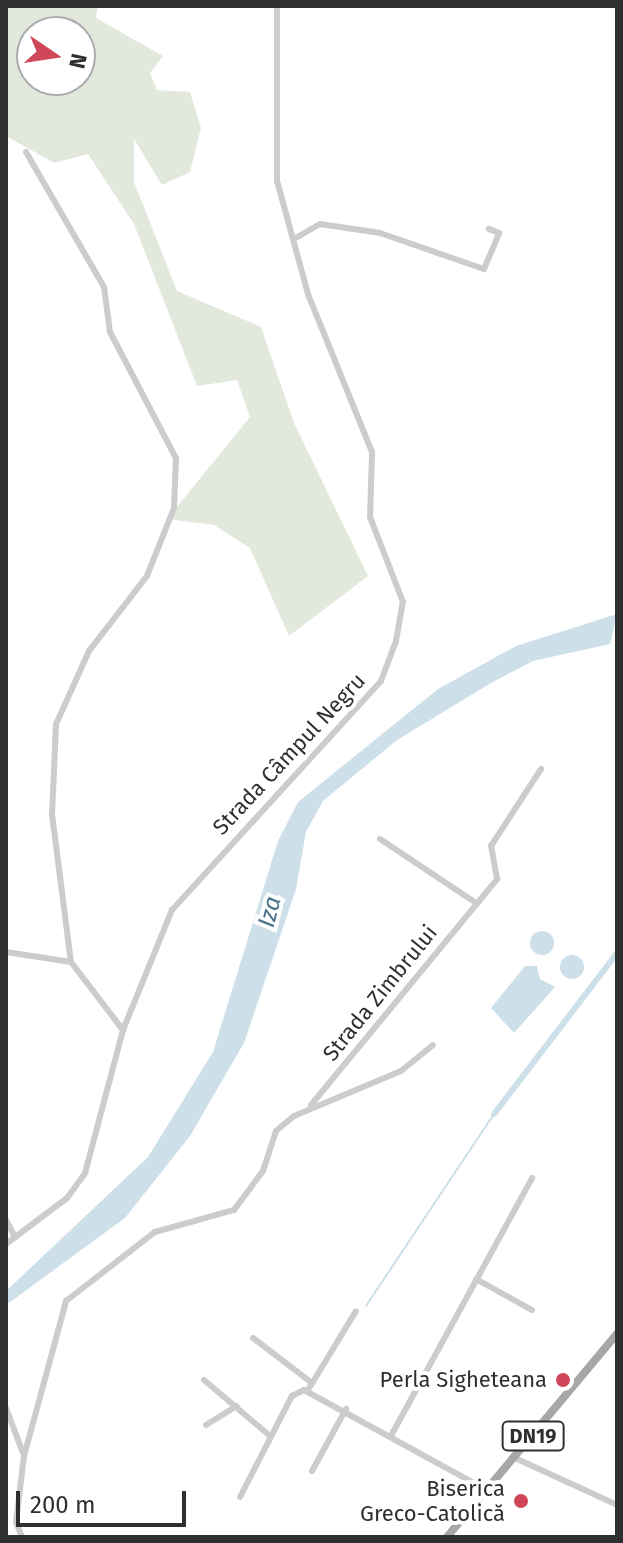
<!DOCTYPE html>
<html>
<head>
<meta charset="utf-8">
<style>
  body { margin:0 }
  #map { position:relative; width:623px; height:1543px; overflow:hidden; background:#fff; font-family:"Fira Sans",sans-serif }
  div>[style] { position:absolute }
  .green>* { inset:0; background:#e3e8dc }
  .water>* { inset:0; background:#cddfe8 }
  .round { border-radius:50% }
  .stream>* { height:2px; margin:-1px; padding:0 1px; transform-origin:1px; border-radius:1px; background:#cddfe8 }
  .canal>* { height:6px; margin:-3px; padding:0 3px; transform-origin:3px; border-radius:3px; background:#cddfe8 }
  .minor>* { height:6px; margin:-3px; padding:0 3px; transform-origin:3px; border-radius:3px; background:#ccc }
  .major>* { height:8px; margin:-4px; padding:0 4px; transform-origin:4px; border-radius:4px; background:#a7a7a7 }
  .dots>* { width:22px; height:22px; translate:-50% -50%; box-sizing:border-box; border:4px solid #fff; border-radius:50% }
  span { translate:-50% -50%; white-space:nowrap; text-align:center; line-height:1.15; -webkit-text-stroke:8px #fff; paint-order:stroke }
  .shield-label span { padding:2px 6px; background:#fff; border:2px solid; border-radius:6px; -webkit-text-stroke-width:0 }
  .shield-label { font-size:20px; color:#2f2f2f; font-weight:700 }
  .street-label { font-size:22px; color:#2f2f2f }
  .poi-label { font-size:22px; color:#2f2f2f }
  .right { translate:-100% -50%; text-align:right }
  .water-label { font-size:24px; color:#477288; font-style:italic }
  .frame { position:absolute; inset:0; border:8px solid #2f2f2f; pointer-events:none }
  .north { position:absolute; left:16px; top:16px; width:80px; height:80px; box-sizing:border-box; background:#fff; border:2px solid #acacac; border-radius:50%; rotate:103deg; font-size:22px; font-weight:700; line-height:32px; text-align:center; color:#2f2f2f }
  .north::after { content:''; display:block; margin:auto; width:28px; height:36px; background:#d04759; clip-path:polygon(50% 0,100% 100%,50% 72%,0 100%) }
  .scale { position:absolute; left:16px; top:1491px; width:170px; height:36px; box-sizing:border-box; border:4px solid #2f2f2f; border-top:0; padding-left:10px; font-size:24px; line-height:28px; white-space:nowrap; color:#2f2f2f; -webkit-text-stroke:6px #fff; paint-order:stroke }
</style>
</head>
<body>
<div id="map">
  <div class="green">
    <div style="clip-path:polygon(evenodd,6px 6px,98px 6px,96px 18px,163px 56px,150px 73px,157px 90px,190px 92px,201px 128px,190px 172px,162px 185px,134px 139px,134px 182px,177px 291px,261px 327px,294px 423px,368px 576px,289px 636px,250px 548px,214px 525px,167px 519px,250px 417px,237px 380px,197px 386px,134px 224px,88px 154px,54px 163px,6px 136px,6px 6px,32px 32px,80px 32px,80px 80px,32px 80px,32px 32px)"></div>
  </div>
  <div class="water">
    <div style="clip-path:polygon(617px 614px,610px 644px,533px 661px,491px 683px,397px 740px,323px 801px,306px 832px,296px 889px,244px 1043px,190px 1136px,125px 1218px,6px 1305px,6px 1291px,148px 1157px,213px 1052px,278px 841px,298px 802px,438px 689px,516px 646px)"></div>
    <div class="round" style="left:530px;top:931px;width:24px;height:24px"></div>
    <div class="round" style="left:560px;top:955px;width:24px;height:24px"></div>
    <div style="clip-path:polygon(525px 966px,537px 966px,540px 979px,555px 987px,514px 1033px,491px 1008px)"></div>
  </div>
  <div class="stream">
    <div style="left:366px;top:1306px;width:231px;rotate:-56.3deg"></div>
  </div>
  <div class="canal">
    <div style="left:494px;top:1114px;width:203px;rotate:-52.6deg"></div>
  </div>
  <div class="minor">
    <div style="left:26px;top:152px;width:156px;rotate:60deg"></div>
    <div style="left:104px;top:287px;width:45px;rotate:82.4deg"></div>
    <div style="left:110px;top:332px;width:142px;rotate:62.4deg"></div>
    <div style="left:176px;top:458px;width:50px;rotate:92.3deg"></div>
    <div style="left:174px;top:508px;width:73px;rotate:111.7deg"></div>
    <div style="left:147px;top:576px;width:95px;rotate:127.7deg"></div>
    <div style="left:89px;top:651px;width:80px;rotate:114.3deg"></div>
    <div style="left:56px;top:724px;width:90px;rotate:92.5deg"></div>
    <div style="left:52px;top:814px;width:149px;rotate:82.7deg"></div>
    <div style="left:294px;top:239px;width:30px;rotate:-30deg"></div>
    <div style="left:320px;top:224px;width:61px;rotate:8.5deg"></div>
    <div style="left:380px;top:233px;width:110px;rotate:19.1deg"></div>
    <div style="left:484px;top:269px;width:39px;rotate:-67deg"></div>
    <div style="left:499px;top:233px;width:11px;rotate:-158deg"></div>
    <div style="left:380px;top:839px;width:115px;rotate:33.7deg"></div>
    <div style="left:6px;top:952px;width:66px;rotate:8.7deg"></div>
    <div style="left:71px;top:962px;width:86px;rotate:52.6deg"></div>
    <div style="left:311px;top:1105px;width:293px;rotate:-50.5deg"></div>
    <div style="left:497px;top:879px;width:34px;rotate:-100deg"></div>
    <div style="left:491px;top:846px;width:92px;rotate:-57deg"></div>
    <div style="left:6px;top:1220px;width:19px;rotate:62deg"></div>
    <div style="left:6px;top:1244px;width:76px;rotate:-37deg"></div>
    <div style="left:67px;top:1198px;width:31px;rotate:-54deg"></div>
    <div style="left:85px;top:1173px;width:148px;rotate:-75.1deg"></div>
    <div style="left:123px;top:1030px;width:130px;rotate:-67.8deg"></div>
    <div style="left:172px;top:910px;width:310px;rotate:-47.6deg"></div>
    <div style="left:381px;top:681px;width:43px;rotate:-69.4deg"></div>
    <div style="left:396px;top:641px;width:40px;rotate:-80deg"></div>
    <div style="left:403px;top:602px;width:91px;rotate:-111.2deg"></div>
    <div style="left:370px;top:517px;width:65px;rotate:-88.2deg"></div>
    <div style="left:372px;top:452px;width:170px;rotate:-112.1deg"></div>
    <div style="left:308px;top:294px;width:117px;rotate:-105.3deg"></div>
    <div style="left:277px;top:181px;width:175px;rotate:-90deg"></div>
    <div style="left:476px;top:1279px;width:64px;rotate:29deg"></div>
    <div style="left:253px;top:1338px;width:74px;rotate:37.3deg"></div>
    <div style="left:204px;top:1380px;width:87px;rotate:40.3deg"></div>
    <div style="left:308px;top:1390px;width:92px;rotate:-58.7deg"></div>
    <div style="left:6px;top:1408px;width:48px;rotate:69.3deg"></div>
    <div style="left:206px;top:1425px;width:36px;rotate:-32deg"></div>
    <div style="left:392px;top:1434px;width:292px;rotate:-61.3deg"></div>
    <div style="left:515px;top:1458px;width:112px;rotate:24.7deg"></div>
    <div style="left:312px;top:1471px;width:71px;rotate:-61.3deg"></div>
    <div style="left:240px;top:1497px;width:114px;rotate:-62.8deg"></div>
    <div style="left:292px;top:1396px;width:13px;rotate:-27deg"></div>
    <div style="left:304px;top:1390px;width:209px;rotate:28.7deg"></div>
    <div style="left:22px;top:1537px;width:16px;rotate:-112deg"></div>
    <div style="left:16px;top:1522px;width:66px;rotate:-83.1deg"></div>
    <div style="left:24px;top:1456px;width:161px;rotate:-74.8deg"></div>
    <div style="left:66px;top:1301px;width:113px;rotate:-37.8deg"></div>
    <div style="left:155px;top:1232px;width:82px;rotate:-15.6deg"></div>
    <div style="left:234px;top:1210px;width:49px;rotate:-53.4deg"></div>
    <div style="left:263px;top:1171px;width:42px;rotate:-72deg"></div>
    <div style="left:276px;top:1131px;width:23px;rotate:-40deg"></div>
    <div style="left:294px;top:1116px;width:116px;rotate:-22.8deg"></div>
    <div style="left:401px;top:1071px;width:41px;rotate:-39.1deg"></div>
  </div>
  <div class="major">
    <div style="left:447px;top:1537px;width:265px;rotate:-50.1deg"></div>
  </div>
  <div class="dots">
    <div style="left:563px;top:1380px;background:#d04759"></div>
    <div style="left:521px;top:1501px;background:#d04759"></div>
  </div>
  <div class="shield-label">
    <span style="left:533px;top:1436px">DN19</span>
  </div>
  <div class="street-label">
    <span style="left:289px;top:754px;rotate:-47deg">Strada Câmpul Negru</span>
    <span style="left:380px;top:993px;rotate:-51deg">Strada Zimbrului</span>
  </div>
  <div class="poi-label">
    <span class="right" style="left:547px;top:1380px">Perla Sigheteana</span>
    <span class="right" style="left:505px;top:1501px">Biserica<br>Greco-Catolică</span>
  </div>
  <div class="water-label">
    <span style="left:270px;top:912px;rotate:-76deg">Iza</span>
  </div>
  <div class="frame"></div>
  <div class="north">N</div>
  <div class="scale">200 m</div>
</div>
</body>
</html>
